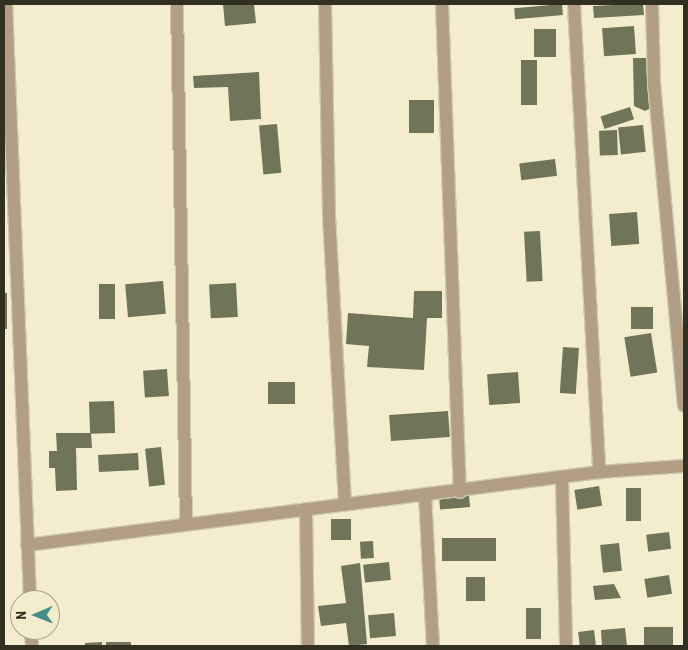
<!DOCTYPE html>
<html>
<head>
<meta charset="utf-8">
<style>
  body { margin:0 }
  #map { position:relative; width:688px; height:650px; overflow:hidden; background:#f3eccd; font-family:"Roboto Condensed",sans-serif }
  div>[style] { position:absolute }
  .building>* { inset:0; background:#707459; transform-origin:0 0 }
  .roads { filter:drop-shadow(1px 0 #d0caae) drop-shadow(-1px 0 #d0caae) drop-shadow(0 1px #d0caae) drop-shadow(0 -1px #d0caae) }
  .minor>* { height:12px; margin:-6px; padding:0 6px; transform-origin:6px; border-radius:6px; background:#b19e83 }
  span { translate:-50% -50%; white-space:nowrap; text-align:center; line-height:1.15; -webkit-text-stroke:5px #f3eccd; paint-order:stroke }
  .frame { position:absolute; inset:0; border:5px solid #322f23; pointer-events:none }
  .north { position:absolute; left:10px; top:590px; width:50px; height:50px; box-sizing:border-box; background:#f3eccd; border:1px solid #a6a089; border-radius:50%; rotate:269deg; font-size:14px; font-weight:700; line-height:20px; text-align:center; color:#322f23 }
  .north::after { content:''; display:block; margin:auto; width:18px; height:22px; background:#478e88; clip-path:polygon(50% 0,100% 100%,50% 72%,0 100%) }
</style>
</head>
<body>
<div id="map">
  <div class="building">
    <div style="clip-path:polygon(223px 4px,254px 4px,256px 23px,225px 26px)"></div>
    <div style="left:562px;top:4px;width:11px;height:48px;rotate:85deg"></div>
    <div style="clip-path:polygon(632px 4px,643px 4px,644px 15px,594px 18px,593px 6px)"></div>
    <div style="left:634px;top:26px;width:28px;height:32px;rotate:86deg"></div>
    <div style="left:556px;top:29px;width:28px;height:22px;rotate:90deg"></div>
    <div style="clip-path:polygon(633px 58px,649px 58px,651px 108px,645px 111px,634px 106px)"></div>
    <div style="left:521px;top:60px;width:16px;height:45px"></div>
    <div style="clip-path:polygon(259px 72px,261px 119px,230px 121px,228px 87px,194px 88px,193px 76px)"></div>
    <div style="left:409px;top:100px;width:25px;height:33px"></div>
    <div style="left:630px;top:107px;width:13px;height:31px;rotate:72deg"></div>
    <div style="left:277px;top:124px;width:49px;height:18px;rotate:85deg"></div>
    <div style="left:643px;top:125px;width:27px;height:25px;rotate:84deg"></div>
    <div style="left:617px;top:130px;width:25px;height:18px;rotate:88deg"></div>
    <div style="left:555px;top:159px;width:17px;height:36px;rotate:83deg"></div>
    <div style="left:637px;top:212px;width:32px;height:28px;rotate:86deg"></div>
    <div style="left:540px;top:231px;width:50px;height:16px;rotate:87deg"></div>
    <div style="left:163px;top:281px;width:33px;height:38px;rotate:85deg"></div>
    <div style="left:236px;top:283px;width:34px;height:27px;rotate:87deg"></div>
    <div style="left:99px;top:284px;width:16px;height:35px"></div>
    <div style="clip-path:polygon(414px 291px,442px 291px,442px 318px,427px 318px,424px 370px,367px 367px,369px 346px,346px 344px,348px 313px,413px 318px)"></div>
    <div style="left:4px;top:293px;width:3px;height:36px"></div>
    <div style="left:631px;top:307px;width:22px;height:22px"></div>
    <div style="left:651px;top:333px;width:40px;height:27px;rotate:81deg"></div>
    <div style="left:563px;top:347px;width:16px;height:46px;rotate:4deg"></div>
    <div style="left:167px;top:369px;width:27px;height:24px;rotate:86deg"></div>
    <div style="left:518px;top:372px;width:31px;height:31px;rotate:86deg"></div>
    <div style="left:268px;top:382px;width:27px;height:22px"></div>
    <div style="left:114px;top:401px;width:32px;height:25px;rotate:88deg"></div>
    <div style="left:448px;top:411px;width:26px;height:59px;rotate:86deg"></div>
    <div style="clip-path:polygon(56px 433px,91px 433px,92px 448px,76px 448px,77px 490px,56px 491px,55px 468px,49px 468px,49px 451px,57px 451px)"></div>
    <div style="left:161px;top:447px;width:38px;height:16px;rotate:84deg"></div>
    <div style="left:138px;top:453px;width:17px;height:40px;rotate:87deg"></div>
    <div style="left:599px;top:486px;width:20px;height:25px;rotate:81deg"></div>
    <div style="left:626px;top:488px;width:15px;height:33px"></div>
    <div style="left:469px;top:495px;width:12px;height:30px;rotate:85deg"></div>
    <div style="left:331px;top:519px;width:20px;height:21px"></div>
    <div style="left:669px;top:532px;width:17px;height:23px;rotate:83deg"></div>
    <div style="left:442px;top:538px;width:54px;height:23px"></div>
    <div style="left:373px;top:541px;width:17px;height:13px;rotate:87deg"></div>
    <div style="left:619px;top:543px;width:28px;height:19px;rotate:84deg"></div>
    <div style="left:389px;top:562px;width:18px;height:26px;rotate:84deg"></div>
    <div style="clip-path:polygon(360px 563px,367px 644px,349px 646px,346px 623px,321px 626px,318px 606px,346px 603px,341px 566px)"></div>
    <div style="left:669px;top:575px;width:19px;height:25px;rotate:81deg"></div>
    <div style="left:466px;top:577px;width:19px;height:24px"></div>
    <div style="clip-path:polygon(614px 584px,621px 598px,595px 600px,593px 586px)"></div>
    <div style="left:526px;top:608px;width:15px;height:31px"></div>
    <div style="left:394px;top:613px;width:23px;height:26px;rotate:85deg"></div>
    <div style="left:673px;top:627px;width:19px;height:29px;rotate:90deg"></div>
    <div style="clip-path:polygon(625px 628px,627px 646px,602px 646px,601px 630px)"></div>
    <div style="left:594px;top:630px;width:16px;height:16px;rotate:83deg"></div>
    <div style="clip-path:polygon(102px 642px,102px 646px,85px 646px,85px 643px)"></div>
    <div style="left:106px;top:642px;width:25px;height:4px"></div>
  </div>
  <div class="roads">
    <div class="minor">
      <div style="left:6px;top:4px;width:596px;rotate:87.69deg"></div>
      <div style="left:177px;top:4px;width:519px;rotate:89.01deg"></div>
      <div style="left:325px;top:4px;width:213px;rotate:88.9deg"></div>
      <div style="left:329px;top:217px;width:288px;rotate:86.8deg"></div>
      <div style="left:442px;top:4px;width:488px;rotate:87.9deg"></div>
      <div style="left:574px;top:4px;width:469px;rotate:86.9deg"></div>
      <div style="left:652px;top:4px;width:79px;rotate:88.5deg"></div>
      <div style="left:654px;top:83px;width:324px;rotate:84.7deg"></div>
      <div style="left:562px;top:479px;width:167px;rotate:88.6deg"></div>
      <div style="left:425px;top:494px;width:152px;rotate:87deg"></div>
      <div style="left:306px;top:509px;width:137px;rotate:89.2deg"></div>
      <div style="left:27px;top:545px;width:577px;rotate:-7.27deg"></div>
      <div style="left:599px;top:472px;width:85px;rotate:-4deg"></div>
      <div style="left:31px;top:630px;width:16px;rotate:86deg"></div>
    </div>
  </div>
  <div class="frame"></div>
  <div class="north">N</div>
</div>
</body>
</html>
